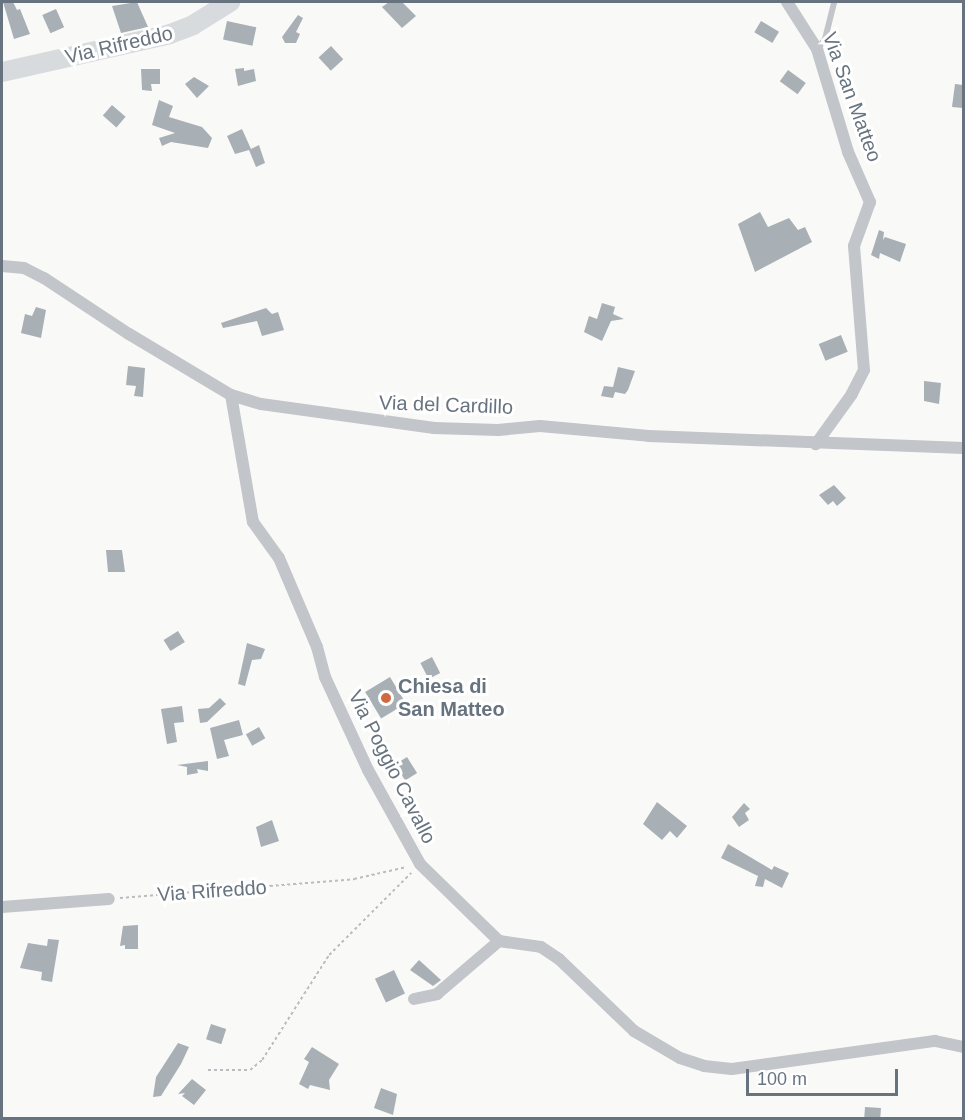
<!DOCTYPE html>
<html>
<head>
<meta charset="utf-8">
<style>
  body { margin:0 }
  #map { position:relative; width:965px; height:1120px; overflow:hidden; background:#f9faf8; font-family:Arial,sans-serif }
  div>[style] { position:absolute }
  .building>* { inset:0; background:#a8afb5; transform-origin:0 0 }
  .path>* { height:1.5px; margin-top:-0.75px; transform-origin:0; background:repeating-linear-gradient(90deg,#babdc0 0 3px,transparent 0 6px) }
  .lane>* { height:6px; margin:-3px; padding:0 3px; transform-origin:3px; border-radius:3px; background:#c2c5c9 }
  .street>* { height:12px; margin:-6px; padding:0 6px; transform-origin:6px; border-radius:6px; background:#c2c5c9 }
  .primary>* { height:20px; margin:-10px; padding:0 10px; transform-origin:10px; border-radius:10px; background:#d8dbde }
  .dots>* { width:16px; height:16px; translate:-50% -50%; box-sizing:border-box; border:3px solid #fff; border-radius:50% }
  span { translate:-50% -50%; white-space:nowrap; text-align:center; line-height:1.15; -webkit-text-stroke:6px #fff; paint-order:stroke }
  .street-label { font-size:20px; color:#67747f }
  .poi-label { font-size:20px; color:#67747f; font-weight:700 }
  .left { translate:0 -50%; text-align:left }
  .frame { position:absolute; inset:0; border:3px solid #67747f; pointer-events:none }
  .scale { position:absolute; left:746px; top:1069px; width:152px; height:27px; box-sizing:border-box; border:3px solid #67747f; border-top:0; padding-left:8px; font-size:18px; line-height:21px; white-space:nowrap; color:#67747f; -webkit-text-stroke:4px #fff; paint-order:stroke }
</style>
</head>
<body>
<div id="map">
  <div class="building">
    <div style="clip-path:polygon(3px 2px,13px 2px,17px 10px,20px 9px,30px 34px,14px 39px)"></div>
    <div style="clip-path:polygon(137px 2px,148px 27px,121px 33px,112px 6px)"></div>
    <div style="clip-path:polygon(389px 2px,402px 2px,416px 16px,402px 28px,382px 7px)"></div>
    <div style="left:56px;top:9px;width:20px;height:15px;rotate:66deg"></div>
    <div style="clip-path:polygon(298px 15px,303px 18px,296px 32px,300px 34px,296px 43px,285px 43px,282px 37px)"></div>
    <div style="left:227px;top:21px;width:30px;height:19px;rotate:12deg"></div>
    <div style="left:761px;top:21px;width:21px;height:13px;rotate:31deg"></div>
    <div style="left:331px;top:46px;width:18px;height:17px;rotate:47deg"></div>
    <div style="clip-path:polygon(244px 68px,244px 71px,254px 69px,256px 81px,238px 86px,235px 69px)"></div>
    <div style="clip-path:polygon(141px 69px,160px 69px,160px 84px,151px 84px,152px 91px,142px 90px)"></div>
    <div style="left:788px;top:70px;width:22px;height:14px;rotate:36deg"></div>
    <div style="clip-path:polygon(194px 77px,209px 86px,197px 98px,185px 84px)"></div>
    <div style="clip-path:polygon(955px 84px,963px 85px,963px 108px,952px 107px)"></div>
    <div style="clip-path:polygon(159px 100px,173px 106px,169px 117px,202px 127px,212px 138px,208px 148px,171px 142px,162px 146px,159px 138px,175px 133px,152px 125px)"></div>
    <div style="left:112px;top:105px;width:18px;height:14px;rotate:41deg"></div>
    <div style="clip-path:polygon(242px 129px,251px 149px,259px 145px,265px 163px,256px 167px,249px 150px,235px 154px,227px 136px)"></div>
    <div style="clip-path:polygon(760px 212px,768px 227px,789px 218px,798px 230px,805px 227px,812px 242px,755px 272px,738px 224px)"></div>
    <div style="clip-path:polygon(879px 230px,884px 232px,883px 240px,885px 237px,906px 244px,900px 262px,880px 253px,879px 259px,871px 255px)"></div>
    <div style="clip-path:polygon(602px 303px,615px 307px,613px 314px,624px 319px,611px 321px,602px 341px,584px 332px,589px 316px,597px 319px)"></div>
    <div style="clip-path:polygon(36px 307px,46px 310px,41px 338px,21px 333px,25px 314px,32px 316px)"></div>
    <div style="clip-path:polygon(266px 308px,272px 314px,278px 312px,284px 330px,262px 336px,257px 321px,223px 328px,221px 323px)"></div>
    <div style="left:841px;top:335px;width:18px;height:24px;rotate:68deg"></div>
    <div style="clip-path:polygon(128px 366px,145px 368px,143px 397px,134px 396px,136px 386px,126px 385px)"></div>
    <div style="clip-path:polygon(618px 367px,635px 371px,628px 390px,625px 394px,615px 392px,613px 398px,601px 396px,604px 386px,613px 387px)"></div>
    <div style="clip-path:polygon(924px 381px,941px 383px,939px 404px,924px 401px)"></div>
    <div style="clip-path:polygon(834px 485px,846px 498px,837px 506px,833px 501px,828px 505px,819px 495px)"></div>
    <div style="clip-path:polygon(106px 550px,122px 550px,125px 572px,108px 572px)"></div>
    <div style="left:178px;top:631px;width:13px;height:17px;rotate:58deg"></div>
    <div style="clip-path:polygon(247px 643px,265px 649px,261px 659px,252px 660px,245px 686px,238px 684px)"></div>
    <div style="left:432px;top:657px;width:18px;height:13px;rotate:63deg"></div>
    <div style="left:390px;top:677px;width:31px;height:29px;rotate:59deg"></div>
    <div style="clip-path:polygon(220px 698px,226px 704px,207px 722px,200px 723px,198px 709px,209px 708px)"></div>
    <div style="clip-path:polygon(182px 706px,184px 722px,174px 723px,177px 742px,167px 744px,161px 709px)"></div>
    <div style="clip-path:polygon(239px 720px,243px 735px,224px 740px,229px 756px,217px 759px,210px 728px)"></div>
    <div style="left:259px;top:727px;width:13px;height:15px;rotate:61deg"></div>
    <div style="left:407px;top:757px;width:19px;height:14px;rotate:58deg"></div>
    <div style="clip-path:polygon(208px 761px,208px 771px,197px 769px,198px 773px,187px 775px,187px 767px,177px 765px)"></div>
    <div style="clip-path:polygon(657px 802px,687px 826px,677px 838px,670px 831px,662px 840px,643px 824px)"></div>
    <div style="clip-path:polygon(744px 803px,750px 809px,745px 813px,749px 820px,739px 827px,732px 817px)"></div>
    <div style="clip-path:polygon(272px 820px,279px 841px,261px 847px,256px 827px)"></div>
    <div style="clip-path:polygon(728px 844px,772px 870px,774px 866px,789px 873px,782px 888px,765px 879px,763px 887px,755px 886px,758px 876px,721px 858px)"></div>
    <div style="clip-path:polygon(138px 925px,138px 949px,125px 949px,125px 945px,120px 946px,123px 926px)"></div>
    <div style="clip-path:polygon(48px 939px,59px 940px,52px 982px,41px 980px,42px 972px,20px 968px,28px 943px,47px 946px)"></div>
    <div style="clip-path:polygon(419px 960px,441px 980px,433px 986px,410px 970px)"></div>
    <div style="left:394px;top:970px;width:26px;height:21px;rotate:65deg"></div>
    <div style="left:211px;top:1024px;width:16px;height:16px;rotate:18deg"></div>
    <div style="clip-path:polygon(178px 1043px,189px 1047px,181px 1064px,161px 1096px,153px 1097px,156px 1077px)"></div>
    <div style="clip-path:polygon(312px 1047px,339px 1064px,329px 1080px,330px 1090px,310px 1085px,308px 1089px,299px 1084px,309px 1062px,304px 1059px)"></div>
    <div style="clip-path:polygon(192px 1079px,206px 1090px,194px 1105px,182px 1096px,185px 1093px,178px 1094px)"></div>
    <div style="clip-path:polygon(381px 1088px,397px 1094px,393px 1115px,374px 1108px)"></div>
    <div style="left:865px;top:1107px;width:16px;height:12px;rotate:4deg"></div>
  </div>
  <div class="path">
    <div style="left:120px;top:898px;width:235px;rotate:-4.6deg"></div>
    <div style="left:354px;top:879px;width:54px;rotate:-12.8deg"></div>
    <div style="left:208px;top:1070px;width:42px"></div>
    <div style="left:250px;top:1070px;width:16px;rotate:-40deg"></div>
    <div style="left:262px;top:1060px;width:125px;rotate:-57.5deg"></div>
    <div style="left:329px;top:955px;width:116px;rotate:-45deg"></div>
  </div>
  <div class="lane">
    <div style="left:817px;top:49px;width:13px;rotate:-51deg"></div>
    <div style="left:825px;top:39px;width:38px;rotate:-76deg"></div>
  </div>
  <div class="street">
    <div style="left:787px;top:2px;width:56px;rotate:57.4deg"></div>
    <div style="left:817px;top:49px;width:108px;rotate:73.2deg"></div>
    <div style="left:848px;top:152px;width:55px;rotate:66.3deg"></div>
    <div style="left:870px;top:202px;width:47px;rotate:110deg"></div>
    <div style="left:854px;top:246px;width:124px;rotate:85.4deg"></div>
    <div style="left:864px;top:370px;width:27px;rotate:117deg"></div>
    <div style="left:852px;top:394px;width:62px;rotate:125.8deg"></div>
    <div style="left:2px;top:266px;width:22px;rotate:5deg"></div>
    <div style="left:24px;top:268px;width:22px;rotate:27deg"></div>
    <div style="left:44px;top:278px;width:102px;rotate:33.4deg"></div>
    <div style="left:129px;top:334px;width:119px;rotate:30.9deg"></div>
    <div style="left:231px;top:395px;width:31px;rotate:17deg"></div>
    <div style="left:261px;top:404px;width:175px;rotate:7.9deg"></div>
    <div style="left:434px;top:428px;width:64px;rotate:1.8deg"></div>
    <div style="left:498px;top:430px;width:42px;rotate:-5.4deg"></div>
    <div style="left:540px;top:426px;width:109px;rotate:5.2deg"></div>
    <div style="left:649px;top:436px;width:315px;rotate:2.2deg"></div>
    <div style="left:231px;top:395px;width:129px;rotate:80.2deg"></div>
    <div style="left:253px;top:522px;width:44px;rotate:54.2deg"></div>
    <div style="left:279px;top:558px;width:97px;rotate:66.9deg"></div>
    <div style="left:317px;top:647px;width:31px;rotate:75deg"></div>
    <div style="left:325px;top:677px;width:102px;rotate:65.2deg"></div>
    <div style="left:368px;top:770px;width:107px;rotate:61deg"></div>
    <div style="left:420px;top:864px;width:110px;rotate:44.3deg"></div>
    <div style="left:499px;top:941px;width:42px;rotate:8.1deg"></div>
    <div style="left:541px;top:947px;width:22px;rotate:34deg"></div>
    <div style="left:559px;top:959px;width:104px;rotate:43.8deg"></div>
    <div style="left:634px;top:1031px;width:53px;rotate:30.4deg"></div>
    <div style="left:680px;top:1058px;width:25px;rotate:18deg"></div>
    <div style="left:704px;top:1066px;width:28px;rotate:6deg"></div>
    <div style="left:732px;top:1069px;width:205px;rotate:-7.9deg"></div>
    <div style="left:935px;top:1041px;width:30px;rotate:12deg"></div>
    <div style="left:2px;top:907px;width:107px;rotate:-4.3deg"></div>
    <div style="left:414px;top:999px;width:24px;rotate:-12deg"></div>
    <div style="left:437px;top:994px;width:82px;rotate:-40.5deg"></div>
  </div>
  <div class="primary">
    <div style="left:2px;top:72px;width:172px;rotate:-12.7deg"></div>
    <div style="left:170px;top:34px;width:25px;rotate:-21deg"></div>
    <div style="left:193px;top:25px;width:44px;rotate:-31.9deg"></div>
  </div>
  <div class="dots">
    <div style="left:386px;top:698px;background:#d16940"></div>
  </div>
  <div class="street-label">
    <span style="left:119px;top:45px;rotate:-13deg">Via Rifreddo</span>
    <span style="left:852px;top:97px;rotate:70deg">Via San Matteo</span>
    <span style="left:446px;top:405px;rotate:2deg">Via del Cardillo</span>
    <span style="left:392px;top:767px;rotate:63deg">Via Poggio Cavallo</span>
    <span style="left:212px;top:891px;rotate:-4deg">Via Rifreddo</span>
  </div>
  <div class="poi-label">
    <span class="left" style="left:398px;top:698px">Chiesa di<br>San Matteo</span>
  </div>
  <div class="frame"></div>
  <div class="scale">100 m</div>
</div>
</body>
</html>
